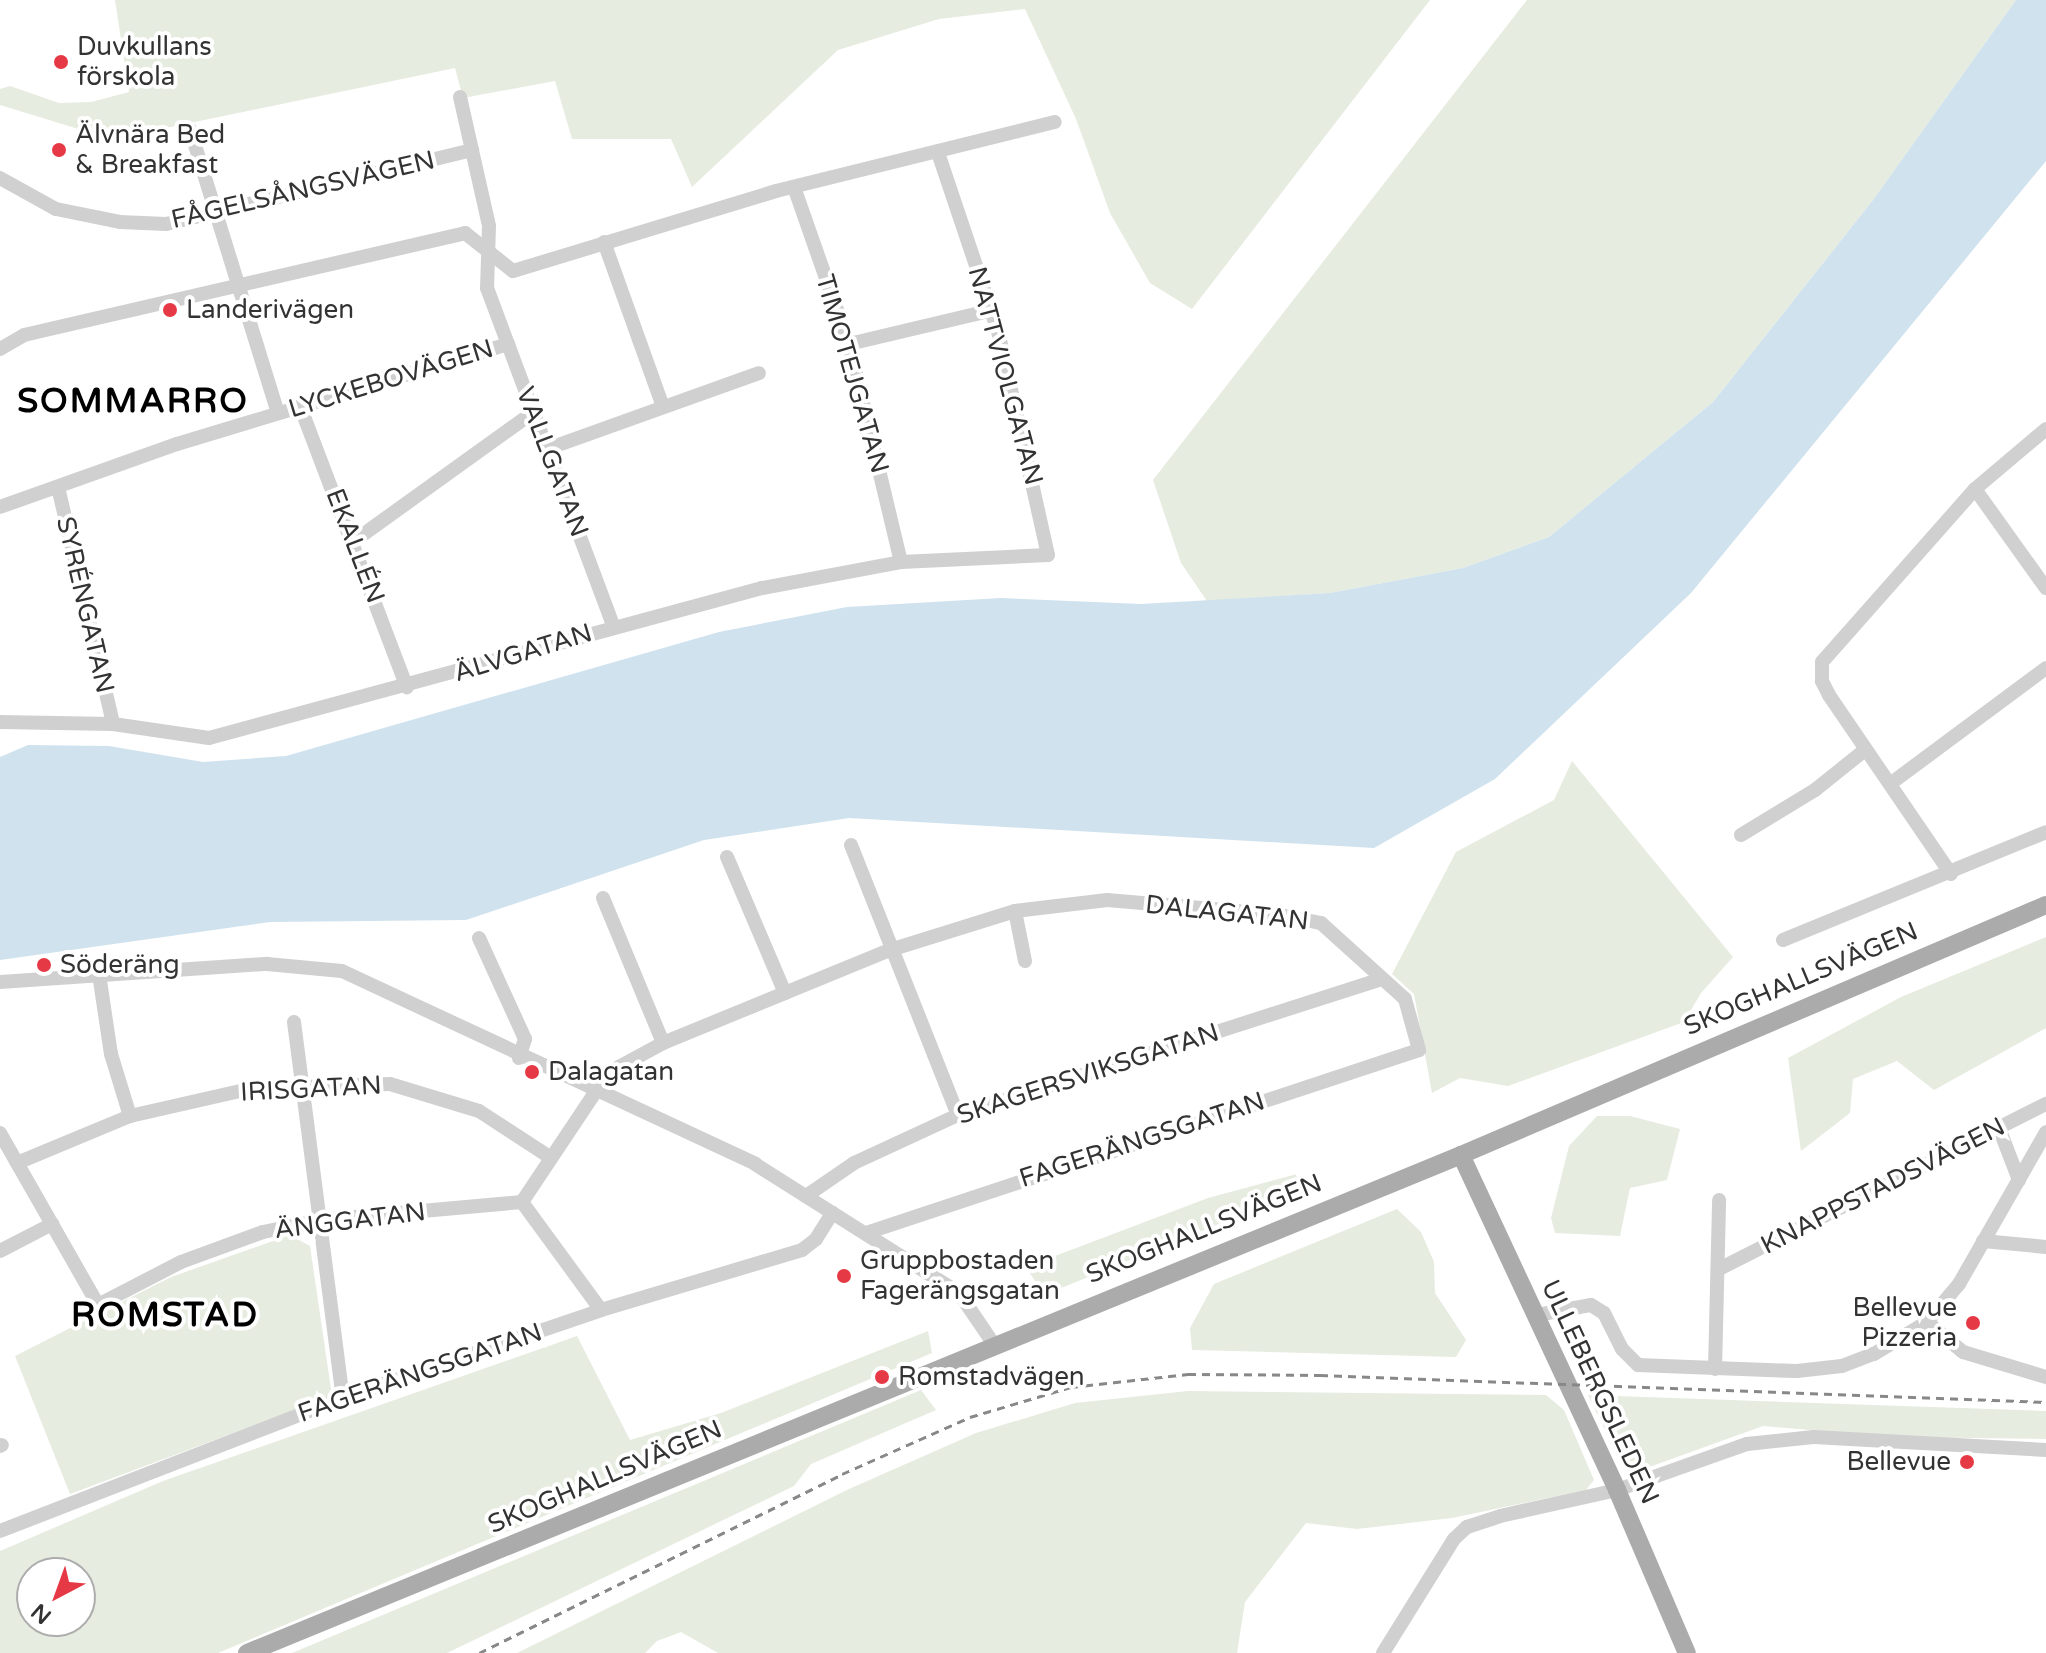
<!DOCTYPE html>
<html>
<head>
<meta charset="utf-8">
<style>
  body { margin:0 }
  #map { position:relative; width:2046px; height:1653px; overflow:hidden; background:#fff; font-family:"Varela Round",sans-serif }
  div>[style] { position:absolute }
  .green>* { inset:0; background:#e6ecdf }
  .water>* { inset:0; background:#cfe2ee }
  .minor>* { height:14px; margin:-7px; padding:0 7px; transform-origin:7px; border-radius:7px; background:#d0d0d0 }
  .major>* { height:18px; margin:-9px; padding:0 9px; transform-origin:9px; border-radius:9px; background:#ababab }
  .rail>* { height:3px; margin-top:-1.5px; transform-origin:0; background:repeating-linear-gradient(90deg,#888 0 8px,transparent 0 14px) }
  .dots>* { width:22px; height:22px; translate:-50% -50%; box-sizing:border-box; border:4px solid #fff; border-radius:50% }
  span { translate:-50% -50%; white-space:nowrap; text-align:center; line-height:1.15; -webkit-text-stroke:8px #fff; paint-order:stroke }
  .poi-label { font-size:26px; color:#333 }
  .left { translate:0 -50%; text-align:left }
  .right { translate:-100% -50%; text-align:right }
  .street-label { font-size:26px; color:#333 }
  .district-label { font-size:34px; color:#000; font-weight:700; letter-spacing:2px }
  .north { position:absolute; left:16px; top:1557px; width:80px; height:80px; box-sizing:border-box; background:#fff; border:2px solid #adadad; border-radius:50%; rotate:221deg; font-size:22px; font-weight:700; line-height:32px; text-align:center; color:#333 }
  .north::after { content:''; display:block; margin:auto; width:28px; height:36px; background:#e63946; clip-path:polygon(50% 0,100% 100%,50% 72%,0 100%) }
</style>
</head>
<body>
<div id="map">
  <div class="green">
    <div style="clip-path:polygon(115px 0,1430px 0,1192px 309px,1150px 283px,1110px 213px,1076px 119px,1025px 9px,939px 19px,838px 50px,692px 187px,671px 139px,572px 139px,555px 81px,463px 98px,455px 68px,161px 129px,114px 134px,85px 131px,0 105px,0 89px,10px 86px,59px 103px,91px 102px,129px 92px)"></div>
    <div style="clip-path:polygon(1527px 0,2016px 0,1873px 200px,1713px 402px,1549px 537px,1463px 568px,1330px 593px,1207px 601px,1181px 563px,1153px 480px)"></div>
    <div style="clip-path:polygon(1572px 761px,1733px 957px,1701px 993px,1684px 1022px,1508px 1086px,1460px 1078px,1432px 1093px,1414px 994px,1392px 974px,1456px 852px,1554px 800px)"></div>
    <div style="clip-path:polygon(2046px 937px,2046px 1028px,1934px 1090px,1897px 1061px,1853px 1079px,1850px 1113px,1801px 1151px,1788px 1058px,1901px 997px)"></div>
    <div style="clip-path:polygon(1597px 1116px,1630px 1116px,1680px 1129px,1667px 1180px,1630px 1188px,1620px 1236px,1555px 1233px,1551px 1218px,1569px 1146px)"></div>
    <div style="clip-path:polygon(1297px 1174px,1297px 1192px,1044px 1295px,1026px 1267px,1208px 1198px)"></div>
    <div style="clip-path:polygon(1397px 1209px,1421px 1232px,1434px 1262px,1435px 1293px,1466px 1340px,1456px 1357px,1192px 1350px,1190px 1328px,1214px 1284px)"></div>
    <div style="clip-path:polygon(290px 1235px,310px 1246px,332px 1396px,70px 1494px,15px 1356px,171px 1277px)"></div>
    <div style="clip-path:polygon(evenodd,928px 1331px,932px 1353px,218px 1653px,0 1653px,0 1551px,163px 1481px,577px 1336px,630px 1440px,721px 1413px,928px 1331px,32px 1573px,80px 1573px,80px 1621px,32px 1621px,32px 1573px)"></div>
    <div style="clip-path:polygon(921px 1390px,936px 1410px,811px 1464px,794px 1486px,447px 1653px,292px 1653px)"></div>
    <div style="clip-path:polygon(1188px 1391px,1546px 1395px,1564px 1410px,1594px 1480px,1586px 1490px,1452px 1518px,1357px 1529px,1306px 1523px,1245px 1602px,1237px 1653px,718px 1653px,681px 1632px,657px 1641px,645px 1653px,517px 1653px,849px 1489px,976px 1433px,1075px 1403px)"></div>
    <div style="clip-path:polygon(1588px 1395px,2046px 1411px,2046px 1439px,1890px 1437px,1763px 1426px,1641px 1470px,1623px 1467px)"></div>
  </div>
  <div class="water">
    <div style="clip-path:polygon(2016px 0,2046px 0,2046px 161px,1691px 593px,1495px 779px,1374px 848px,849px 818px,704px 840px,466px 920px,270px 922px,0 960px,0 757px,28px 745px,109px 746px,203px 762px,286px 756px,719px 632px,847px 607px,1001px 598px,1141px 604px,1330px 593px,1463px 568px,1549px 537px,1713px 402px,1873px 200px)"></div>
  </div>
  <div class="minor">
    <div style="left:460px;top:97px;width:132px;rotate:77.3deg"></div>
    <div style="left:489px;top:226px;width:62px;rotate:91.8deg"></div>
    <div style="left:487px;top:288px;width:360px;rotate:69.5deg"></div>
    <div style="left:190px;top:129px;width:297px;rotate:72.8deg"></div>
    <div style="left:0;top:178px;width:64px;rotate:29deg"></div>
    <div style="left:56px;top:209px;width:65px;rotate:11.5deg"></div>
    <div style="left:120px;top:222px;width:46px;rotate:2.5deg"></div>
    <div style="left:166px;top:224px;width:315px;rotate:-13.6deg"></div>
    <div style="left:794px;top:187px;width:166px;rotate:70.7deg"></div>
    <div style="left:849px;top:344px;width:224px;rotate:76.6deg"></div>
    <div style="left:604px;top:242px;width:175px;rotate:70.3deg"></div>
    <div style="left:849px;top:344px;width:144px;rotate:-13.3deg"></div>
    <div style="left:0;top:349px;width:28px;rotate:-30deg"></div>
    <div style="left:24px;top:335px;width:453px;rotate:-13deg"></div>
    <div style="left:465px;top:233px;width:61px;rotate:38.4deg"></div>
    <div style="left:513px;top:271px;width:275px;rotate:-16.9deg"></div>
    <div style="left:776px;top:191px;width:287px;rotate:-13.9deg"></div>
    <div style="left:300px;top:406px;width:301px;rotate:69.2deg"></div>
    <div style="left:547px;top:449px;width:225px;rotate:-19.7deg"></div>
    <div style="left:58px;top:487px;width:243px;rotate:76.9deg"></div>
    <div style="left:1975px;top:489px;width:122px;rotate:54.4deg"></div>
    <div style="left:0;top:507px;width:188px;rotate:-19.6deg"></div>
    <div style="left:177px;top:444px;width:346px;rotate:-16.8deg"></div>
    <div style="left:354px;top:541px;width:219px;rotate:-35.7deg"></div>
    <div style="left:0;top:722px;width:113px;rotate:1deg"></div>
    <div style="left:113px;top:724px;width:97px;rotate:8.3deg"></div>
    <div style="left:209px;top:738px;width:573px;rotate:-15.18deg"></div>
    <div style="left:762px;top:588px;width:141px;rotate:-10.6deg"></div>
    <div style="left:901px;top:562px;width:147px;rotate:-2.7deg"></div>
    <div style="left:1048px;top:555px;width:230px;rotate:-102.6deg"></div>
    <div style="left:998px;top:331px;width:188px;rotate:-108.6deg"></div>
    <div style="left:1890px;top:784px;width:194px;rotate:-36.6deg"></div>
    <div style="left:1741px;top:835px;width:87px;rotate:-31.3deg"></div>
    <div style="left:1815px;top:790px;width:64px;rotate:-38.7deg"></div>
    <div style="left:851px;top:845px;width:290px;rotate:68.4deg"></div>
    <div style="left:727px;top:857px;width:148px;rotate:66.9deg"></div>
    <div style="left:1951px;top:874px;width:217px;rotate:-124.3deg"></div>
    <div style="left:1829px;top:695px;width:16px;rotate:-117deg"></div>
    <div style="left:1822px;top:681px;width:19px;rotate:-90deg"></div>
    <div style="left:1822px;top:662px;width:231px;rotate:-48.5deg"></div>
    <div style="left:1975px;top:489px;width:93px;rotate:-40.2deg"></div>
    <div style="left:603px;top:898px;width:157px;rotate:67.5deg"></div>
    <div style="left:1015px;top:911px;width:51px;rotate:78.7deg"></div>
    <div style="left:479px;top:938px;width:111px;rotate:65.5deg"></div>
    <div style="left:525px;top:1039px;width:20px;rotate:108deg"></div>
    <div style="left:1783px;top:940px;width:284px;rotate:-22.3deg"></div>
    <div style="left:99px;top:974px;width:81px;rotate:81.5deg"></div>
    <div style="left:111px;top:1054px;width:65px;rotate:73deg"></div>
    <div style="left:0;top:982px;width:268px;rotate:-3.9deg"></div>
    <div style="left:267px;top:964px;width:75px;rotate:5.3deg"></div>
    <div style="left:342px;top:971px;width:456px;rotate:25deg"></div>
    <div style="left:755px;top:1164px;width:241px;rotate:32.3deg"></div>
    <div style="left:959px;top:1293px;width:60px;rotate:55.8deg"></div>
    <div style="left:294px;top:1022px;width:379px;rotate:82.6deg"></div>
    <div style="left:1999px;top:1128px;width:56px;rotate:69deg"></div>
    <div style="left:0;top:1133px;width:198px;rotate:60.3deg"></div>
    <div style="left:98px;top:1305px;width:93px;rotate:-27.4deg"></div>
    <div style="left:181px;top:1262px;width:87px;rotate:-20.1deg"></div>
    <div style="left:263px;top:1232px;width:59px;rotate:-11.7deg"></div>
    <div style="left:321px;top:1220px;width:202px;rotate:-5.1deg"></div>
    <div style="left:17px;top:1163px;width:122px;rotate:-22.6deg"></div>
    <div style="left:130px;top:1116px;width:122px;rotate:-12.8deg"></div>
    <div style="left:249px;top:1089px;width:141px;rotate:-2deg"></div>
    <div style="left:390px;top:1084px;width:93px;rotate:16.9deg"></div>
    <div style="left:479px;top:1111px;width:86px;rotate:33.1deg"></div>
    <div style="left:806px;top:1196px;width:58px;rotate:-34.5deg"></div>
    <div style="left:854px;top:1163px;width:115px;rotate:-24.8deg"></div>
    <div style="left:958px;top:1115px;width:445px;rotate:-17.8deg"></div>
    <div style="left:1983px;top:1241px;width:63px;rotate:5.4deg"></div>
    <div style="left:0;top:1251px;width:59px;rotate:-27.4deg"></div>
    <div style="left:1721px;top:1268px;width:364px;rotate:-26.8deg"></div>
    <div style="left:601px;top:1310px;width:134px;rotate:-126.2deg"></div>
    <div style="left:522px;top:1202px;width:155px;rotate:-56.3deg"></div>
    <div style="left:608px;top:1073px;width:63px;rotate:-28.6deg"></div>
    <div style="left:663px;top:1043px;width:245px;rotate:-22.3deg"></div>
    <div style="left:890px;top:950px;width:131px;rotate:-17.3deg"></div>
    <div style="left:1015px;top:911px;width:93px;rotate:-6.8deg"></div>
    <div style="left:1107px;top:900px;width:175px;rotate:4.9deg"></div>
    <div style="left:1281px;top:915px;width:41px;rotate:11.3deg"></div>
    <div style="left:1321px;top:923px;width:113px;rotate:42.1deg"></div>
    <div style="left:1405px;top:999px;width:53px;rotate:74.6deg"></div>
    <div style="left:1419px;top:1050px;width:582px;rotate:161.69deg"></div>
    <div style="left:1537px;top:1315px;width:55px;rotate:-10.5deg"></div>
    <div style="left:1591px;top:1305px;width:15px;rotate:32deg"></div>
    <div style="left:1604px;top:1313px;width:40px;rotate:63.4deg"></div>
    <div style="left:1622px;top:1349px;width:23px;rotate:45deg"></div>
    <div style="left:1638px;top:1365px;width:159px;rotate:2.2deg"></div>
    <div style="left:1797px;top:1371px;width:45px;rotate:-6.3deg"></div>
    <div style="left:1842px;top:1366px;width:34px;rotate:-21deg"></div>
    <div style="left:1874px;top:1354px;width:62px;rotate:-31.1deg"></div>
    <div style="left:1927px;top:1322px;width:50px;rotate:-49.9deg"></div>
    <div style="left:1959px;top:1284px;width:175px;rotate:-60.2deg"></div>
    <div style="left:1927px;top:1322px;width:47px;rotate:39.8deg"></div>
    <div style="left:1963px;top:1352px;width:87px;rotate:16.8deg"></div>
    <div style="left:1715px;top:1369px;width:169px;rotate:-88.6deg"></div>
    <div style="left:0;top:1446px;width:2px;rotate:-27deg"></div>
    <div style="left:0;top:1531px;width:368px;rotate:-21.2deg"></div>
    <div style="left:343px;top:1398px;width:273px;rotate:-18.8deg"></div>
    <div style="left:601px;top:1310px;width:210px;rotate:-16.6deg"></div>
    <div style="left:802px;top:1250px;width:18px;rotate:-38deg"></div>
    <div style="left:816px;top:1239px;width:31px;rotate:-58deg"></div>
    <div style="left:1383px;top:1653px;width:134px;rotate:-58.1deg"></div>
    <div style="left:1454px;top:1539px;width:18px;rotate:-43deg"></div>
    <div style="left:1467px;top:1527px;width:35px;rotate:-18deg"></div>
    <div style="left:1500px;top:1516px;width:120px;rotate:-12.5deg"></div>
    <div style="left:1617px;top:1490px;width:138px;rotate:-19.5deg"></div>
    <div style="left:1747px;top:1444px;width:67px;rotate:-6deg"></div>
    <div style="left:1814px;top:1437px;width:232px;rotate:3.2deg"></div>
  </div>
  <div class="major">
    <div style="left:1461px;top:1155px;width:370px;rotate:65deg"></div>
    <div style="left:1617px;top:1490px;width:177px;rotate:66.8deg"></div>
    <div style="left:247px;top:1653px;width:1312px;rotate:-22.3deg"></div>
    <div style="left:1461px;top:1155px;width:636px;rotate:-23.14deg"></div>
  </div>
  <div class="rail">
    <div style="left:479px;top:1653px;width:405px;rotate:-26.2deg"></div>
    <div style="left:842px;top:1474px;width:140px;rotate:-24deg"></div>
    <div style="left:970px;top:1417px;width:105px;rotate:-16.5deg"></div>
    <div style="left:1071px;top:1387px;width:118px;rotate:-6.3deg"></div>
    <div style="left:1188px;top:1374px;width:132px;rotate:0.4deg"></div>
    <div style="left:1320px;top:1375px;width:727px;rotate:2.13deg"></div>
  </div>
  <div class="dots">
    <div style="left:61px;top:62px;background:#e63946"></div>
    <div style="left:59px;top:150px;background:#e63946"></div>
    <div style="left:170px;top:310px;background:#e63946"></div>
    <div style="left:44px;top:965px;background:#e63946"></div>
    <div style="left:532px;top:1072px;background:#e63946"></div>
    <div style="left:844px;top:1276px;background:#e63946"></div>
    <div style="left:1973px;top:1323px;background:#e63946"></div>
    <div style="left:882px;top:1377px;background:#e63946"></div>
    <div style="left:1967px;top:1462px;background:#e63946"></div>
  </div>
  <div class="poi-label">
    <span class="left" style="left:77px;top:62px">Duvkullans<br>förskola</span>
    <span class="left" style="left:75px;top:150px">Älvnära Bed<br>&amp; Breakfast</span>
    <span class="left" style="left:186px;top:310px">Landerivägen</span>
    <span class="left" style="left:60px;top:965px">Söderäng</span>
    <span class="left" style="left:548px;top:1072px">Dalagatan</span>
    <span class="left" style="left:860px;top:1276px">Gruppbostaden<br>Fagerängsgatan</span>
    <span class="right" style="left:1957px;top:1323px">Bellevue<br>Pizzeria</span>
    <span class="left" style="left:898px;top:1377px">Romstadvägen</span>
    <span class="right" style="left:1951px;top:1462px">Bellevue</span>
  </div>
  <div class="street-label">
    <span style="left:303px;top:190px;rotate:-13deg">FÅGELSÅNGSVÄGEN</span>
    <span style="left:852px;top:374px;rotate:74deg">TIMOTEJGATAN</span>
    <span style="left:1005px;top:376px;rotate:75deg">NATTVIOLGATAN</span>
    <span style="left:391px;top:379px;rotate:-17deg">LYCKEBOVÄGEN</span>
    <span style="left:552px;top:462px;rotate:69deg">VALLGATAN</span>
    <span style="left:355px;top:546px;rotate:69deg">EKALLÉN</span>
    <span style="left:85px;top:605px;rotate:77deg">SYRÉNGATAN</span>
    <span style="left:523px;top:653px;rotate:-17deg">ÄLVGATAN</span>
    <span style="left:1227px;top:913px;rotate:6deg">DALAGATAN</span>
    <span style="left:1801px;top:979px;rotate:-23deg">SKOGHALLSVÄGEN</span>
    <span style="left:1088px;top:1074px;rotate:-18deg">SKAGERSVIKSGATAN</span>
    <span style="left:311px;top:1089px;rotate:-3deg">IRISGATAN</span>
    <span style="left:1142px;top:1140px;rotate:-18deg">FAGERÄNGSGATAN</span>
    <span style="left:1883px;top:1186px;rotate:-27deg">KNAPPSTADSVÄGEN</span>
    <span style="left:350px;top:1221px;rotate:-7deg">ÄNGGATAN</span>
    <span style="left:1204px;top:1229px;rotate:-22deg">SKOGHALLSVÄGEN</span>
    <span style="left:420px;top:1373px;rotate:-19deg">FAGERÄNGSGATAN</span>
    <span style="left:1600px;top:1392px;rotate:65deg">ULLEBERGSLEDEN</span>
    <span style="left:605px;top:1477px;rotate:-23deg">SKOGHALLSVÄGEN</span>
  </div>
  <div class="district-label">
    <span style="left:133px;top:402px">SOMMARRO</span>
    <span style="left:165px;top:1316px">ROMSTAD</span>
  </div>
  <div class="north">N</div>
</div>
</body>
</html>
